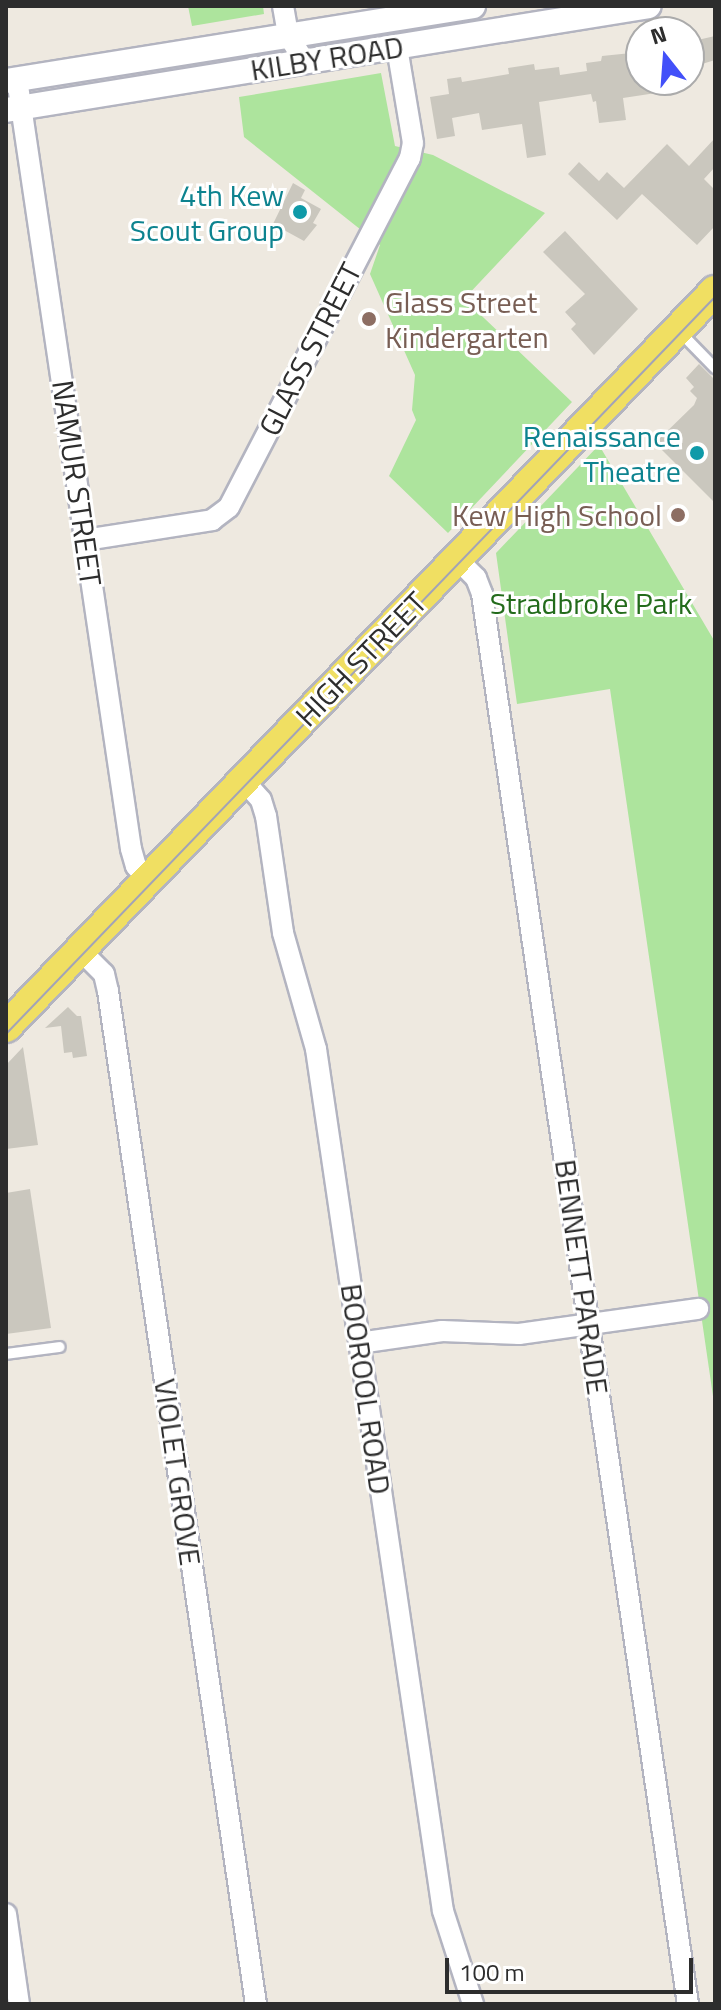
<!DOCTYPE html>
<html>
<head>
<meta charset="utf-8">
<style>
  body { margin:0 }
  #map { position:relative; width:721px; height:2010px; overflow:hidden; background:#eee9e0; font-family:"Titillium Web",sans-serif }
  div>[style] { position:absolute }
  .green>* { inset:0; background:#ade49d }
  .building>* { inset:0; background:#cac7be }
  .roads { filter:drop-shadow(2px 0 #b3b4c0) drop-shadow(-2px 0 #b3b4c0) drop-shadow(0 2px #b3b4c0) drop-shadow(0 -2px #b3b4c0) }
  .service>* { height:10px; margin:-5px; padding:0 5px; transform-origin:5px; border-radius:5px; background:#fff }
  .minor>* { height:20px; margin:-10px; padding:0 10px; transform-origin:10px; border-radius:10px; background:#fff }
  .tertiary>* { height:24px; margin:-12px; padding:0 12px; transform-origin:12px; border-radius:12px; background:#fff }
  .primary>* { height:30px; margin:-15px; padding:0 15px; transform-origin:15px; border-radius:15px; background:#f0df62 }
  .tram>* { height:2px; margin:-1px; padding:0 1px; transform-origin:1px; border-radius:1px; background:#a2a3b7 }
  .dots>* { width:22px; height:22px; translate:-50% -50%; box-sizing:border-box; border:4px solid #fff; border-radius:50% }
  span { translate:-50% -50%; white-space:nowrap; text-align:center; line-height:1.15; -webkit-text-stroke:6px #fff; paint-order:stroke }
  .street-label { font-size:30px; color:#2d2d2d }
  .culture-label { font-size:30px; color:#0d838f }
  .right { translate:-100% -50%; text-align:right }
  .education-label { font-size:30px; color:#785e54 }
  .left { translate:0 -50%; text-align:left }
  .park-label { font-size:30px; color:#236b1b }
  .frame { position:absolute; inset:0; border:8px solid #2d2d2d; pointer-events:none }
  .north { position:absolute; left:625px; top:16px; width:80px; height:80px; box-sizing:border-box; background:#fff; border:2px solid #ababab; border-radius:50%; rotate:343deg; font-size:22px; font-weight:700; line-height:32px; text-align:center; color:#2d2d2d }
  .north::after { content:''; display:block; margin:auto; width:28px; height:36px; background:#4250f9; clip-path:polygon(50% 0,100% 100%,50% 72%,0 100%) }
  .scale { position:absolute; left:445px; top:1958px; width:248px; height:36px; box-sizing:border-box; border:4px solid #2d2d2d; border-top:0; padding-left:10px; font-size:24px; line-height:28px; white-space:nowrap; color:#2d2d2d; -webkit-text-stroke:6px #fff; paint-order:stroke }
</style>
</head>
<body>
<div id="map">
  <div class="green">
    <div style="clip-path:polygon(188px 6px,263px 6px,264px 14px,192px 26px)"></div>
    <div style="clip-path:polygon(381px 73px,395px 146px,433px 155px,545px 213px,464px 299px,572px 402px,448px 533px,389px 476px,416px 420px,412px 410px,415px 375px,370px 274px,380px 245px,244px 137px,239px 97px)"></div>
    <div style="clip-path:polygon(599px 445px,715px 642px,715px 1410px,610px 689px,517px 704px,496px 553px)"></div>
  </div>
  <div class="building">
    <div style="clip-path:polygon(715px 36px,715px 60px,689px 68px,689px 42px)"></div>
    <div style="clip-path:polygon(641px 52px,641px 80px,688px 80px,689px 88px,623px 98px,626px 120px,599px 123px,596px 101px,593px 102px,591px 94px,539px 102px,546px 155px,527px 158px,522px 124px,482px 130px,479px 113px,452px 118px,455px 136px,437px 139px,430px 97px,449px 94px,447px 79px,461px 77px,462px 82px,509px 74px,508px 68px,534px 64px,535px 70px,559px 67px,560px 75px,587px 71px,586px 63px,601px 61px,602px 56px)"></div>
    <div style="clip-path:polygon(715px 138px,715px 167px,704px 179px,715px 190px,715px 226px,697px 245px,642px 194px,617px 220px,568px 174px,579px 162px,599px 181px,607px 172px,624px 188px,667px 144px,689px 166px)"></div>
    <div style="clip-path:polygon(293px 183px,305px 190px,301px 198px,321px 209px,313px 223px,317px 225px,304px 241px,273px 224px)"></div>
    <div style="clip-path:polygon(565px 231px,638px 309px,594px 355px,571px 329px,576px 324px,565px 312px,585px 294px,543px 252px)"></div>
    <div style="clip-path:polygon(699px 364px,715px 380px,715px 503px,655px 443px,694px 405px,697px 398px,690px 391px,694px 387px,686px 378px)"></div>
    <div style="clip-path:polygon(68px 1007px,77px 1016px,81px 1016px,87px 1056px,73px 1058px,72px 1052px,64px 1053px,61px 1026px,45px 1028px)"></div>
    <div style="clip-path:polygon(23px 1047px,38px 1145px,6px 1149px,6px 1065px)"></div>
    <div style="clip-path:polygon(30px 1189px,51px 1328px,6px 1334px,6px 1193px)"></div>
  </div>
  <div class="roads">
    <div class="service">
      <div style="left:679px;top:331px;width:52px;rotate:45.8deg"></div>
      <div style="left:6px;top:1354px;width:54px;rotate:-7.4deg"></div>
    </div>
    <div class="minor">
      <div style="left:283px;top:6px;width:29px;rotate:80deg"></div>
      <div style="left:288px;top:35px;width:32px;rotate:58deg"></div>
      <div style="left:17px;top:79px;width:778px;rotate:81.58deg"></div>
      <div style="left:131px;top:849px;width:18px;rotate:74deg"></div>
      <div style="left:136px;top:866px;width:19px;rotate:51deg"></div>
      <div style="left:85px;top:540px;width:129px;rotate:-8.9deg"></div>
      <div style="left:212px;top:520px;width:21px;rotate:-37deg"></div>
      <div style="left:229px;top:507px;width:393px;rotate:-62.6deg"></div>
      <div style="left:410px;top:158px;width:15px;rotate:-79deg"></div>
      <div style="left:413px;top:143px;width:97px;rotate:-99.5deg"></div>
      <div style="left:457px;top:559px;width:27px;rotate:45deg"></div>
      <div style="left:476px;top:578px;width:17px;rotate:69deg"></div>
      <div style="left:482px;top:594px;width:1425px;rotate:81.69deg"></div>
      <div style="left:244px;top:781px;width:25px;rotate:48deg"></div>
      <div style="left:261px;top:800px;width:17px;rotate:73deg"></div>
      <div style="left:266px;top:816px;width:118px;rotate:81.7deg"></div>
      <div style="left:283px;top:933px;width:121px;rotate:74.1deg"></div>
      <div style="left:316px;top:1049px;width:871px;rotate:81.62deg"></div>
      <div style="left:443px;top:1911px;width:98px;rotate:72.1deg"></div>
      <div style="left:80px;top:950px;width:34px;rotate:45deg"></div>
      <div style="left:104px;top:974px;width:17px;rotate:77deg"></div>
      <div style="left:108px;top:991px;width:1024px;rotate:81.69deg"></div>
      <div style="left:359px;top:1343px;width:84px;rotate:-8.2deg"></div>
      <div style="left:442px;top:1331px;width:77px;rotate:2.2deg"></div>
      <div style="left:519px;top:1334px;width:181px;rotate:-8deg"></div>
      <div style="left:6px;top:1914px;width:91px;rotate:81.8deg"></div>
    </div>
    <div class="tertiary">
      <div style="left:6px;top:81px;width:473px;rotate:-9.1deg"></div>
      <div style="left:6px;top:110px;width:651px;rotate:-9.19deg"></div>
    </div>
    <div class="primary">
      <div style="left:6px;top:1027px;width:1022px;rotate:-46.07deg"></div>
    </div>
  </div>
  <div class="tram">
    <div style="left:6px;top:1034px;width:1023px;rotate:-46.11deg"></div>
  </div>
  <div class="dots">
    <div style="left:300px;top:212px;background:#0f9aa8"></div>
    <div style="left:369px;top:319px;background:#8d6e63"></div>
    <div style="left:697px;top:453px;background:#0f9aa8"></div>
    <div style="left:678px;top:515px;background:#8d6e63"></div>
  </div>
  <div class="street-label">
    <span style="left:327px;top:58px;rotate:-9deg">KILBY ROAD</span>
    <span style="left:310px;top:349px;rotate:-63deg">GLASS STREET</span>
    <span style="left:77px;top:483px;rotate:82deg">NAMUR STREET</span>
    <span style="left:361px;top:659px;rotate:-46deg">HIGH STREET</span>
    <span style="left:582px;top:1277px;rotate:82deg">BENNETT PARADE</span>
    <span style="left:366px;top:1389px;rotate:82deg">BOOROOL ROAD</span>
    <span style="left:178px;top:1472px;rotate:82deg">VIOLET GROVE</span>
  </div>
  <div class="culture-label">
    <span class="right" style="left:284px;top:212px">4th Kew<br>Scout Group</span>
    <span class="right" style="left:681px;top:453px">Renaissance<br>Theatre</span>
  </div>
  <div class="education-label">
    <span class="left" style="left:385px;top:319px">Glass Street<br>Kindergarten</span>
    <span class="right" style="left:662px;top:515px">Kew High School</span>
  </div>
  <div class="park-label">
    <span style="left:591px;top:603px">Stradbroke Park</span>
  </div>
  <div class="frame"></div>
  <div class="north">N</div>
  <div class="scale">100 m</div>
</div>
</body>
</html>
